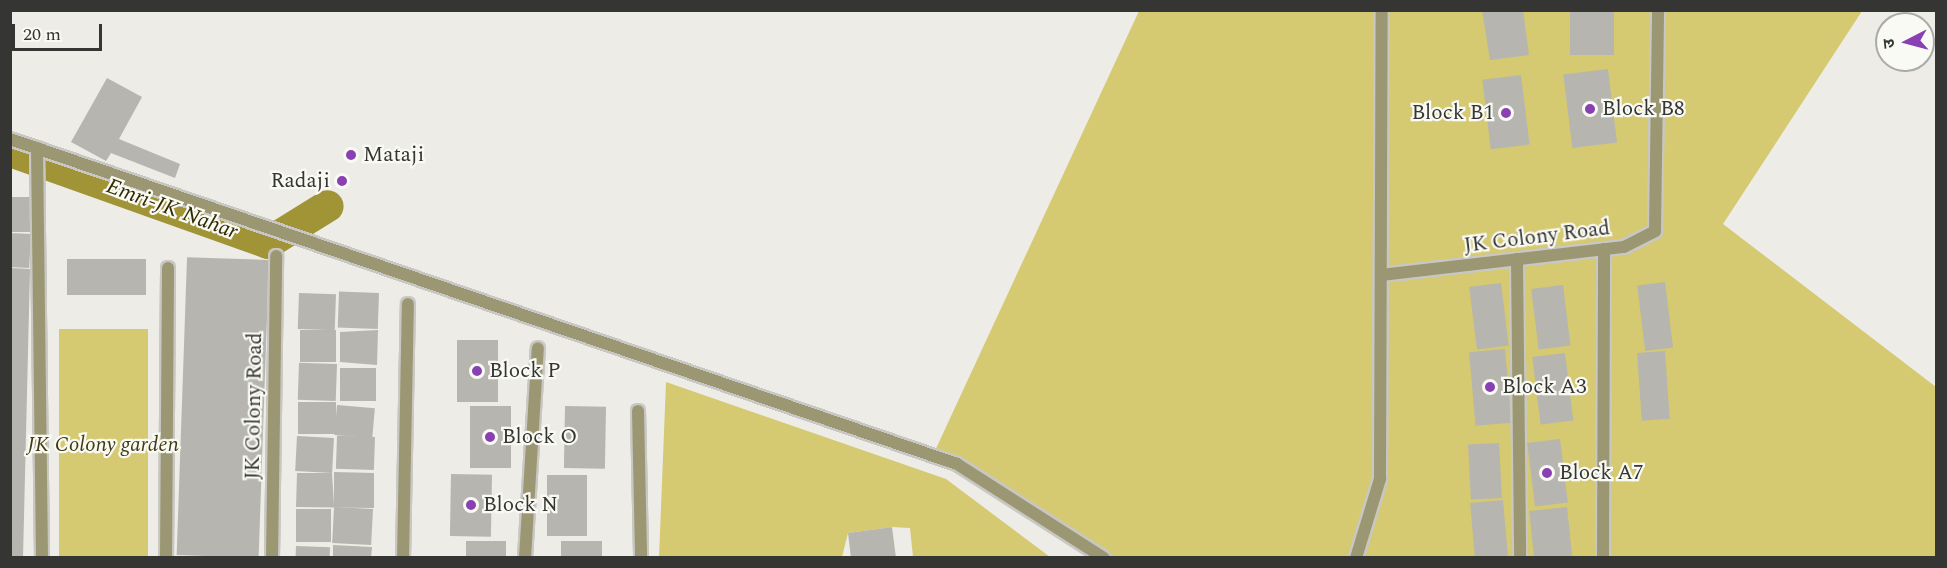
<!DOCTYPE html>
<html>
<head>
<meta charset="utf-8">
<style>
  body { margin:0 }
  #map { position:relative; width:1947px; height:568px; overflow:hidden; background:#edece7; font-family:Spectral,"Noto Sans Devanagari",serif }
  div>[style] { position:absolute }
  .green>* { inset:0; background:#d5c971; transform-origin:0 0 }
  .canal>* { height:32px; margin:-16px; padding:0 16px; transform-origin:16px; border-radius:16px; background:#a09437 }
  .building>* { inset:0; background:#b6b5b0; transform-origin:0 0 }
  .roads { filter:drop-shadow(2px 0 #c8c7c3) drop-shadow(-2px 0 #c8c7c3) drop-shadow(0 2px #c8c7c3) drop-shadow(0 -2px #c8c7c3) }
  .street>* { height:12px; margin:-6px; padding:0 6px; transform-origin:6px; border-radius:6px; background:#9b9772 }
  .dots>* { width:16px; height:16px; translate:-50% -50%; box-sizing:border-box; border:3px solid #fafaf4; border-radius:50% }
  span { translate:-50% -50%; white-space:nowrap; text-align:center; line-height:1.15; -webkit-text-stroke:4.5px #fafaf4; paint-order:stroke }
  .poi-label { font-size:21px; color:#353533 }
  .left { translate:0 -50%; text-align:left }
  .right { translate:-100% -50%; text-align:right }
  .street-label { font-size:21px; color:#353533 }
  .park-label { font-size:21px; color:#403b13; font-style:italic }
  .water-label { font-size:22px; color:#302b02; font-style:italic }
  .frame { position:absolute; inset:0; border:12px solid #353533; pointer-events:none }
  .north { position:absolute; left:1875px; top:12px; width:60px; height:60px; box-sizing:border-box; background:#fafaf4; border:2px solid #ababa7; border-radius:50%; rotate:264deg; font-size:16px; font-weight:700; line-height:24px; text-align:center; color:#353533 }
  .north::after { content:''; display:block; margin:auto; width:21px; height:27px; background:#8940b2; clip-path:polygon(50% 0,100% 100%,50% 72%,0 100%) }
  .scale { position:absolute; left:12px; top:24px; width:90px; height:27px; box-sizing:border-box; border:3px solid #353533; border-top:0; padding-left:8px; font-size:18px; line-height:21px; white-space:nowrap; color:#353533; -webkit-text-stroke:4px #fafaf4; paint-order:stroke }
</style>
</head>
<body>
<div id="map">
  <div class="green">
    <div style="clip-path:polygon(1139px 11px,1862px 11px,1723px 224px,1936px 387px,1936px 557px,1104px 557px,933px 455px)"></div>
    <div style="left:148px;top:329px;width:228px;height:89px;rotate:90deg"></div>
    <div style="clip-path:polygon(666px 382px,946px 479px,1050px 557px,913px 557px,910px 528px,892px 527px,848px 533px,842px 557px,659px 558px)"></div>
  </div>
  <div class="canal">
    <div style="left:10px;top:151px;width:274px;rotate:19.6deg"></div>
    <div style="left:268px;top:243px;width:70px;rotate:-31.7deg"></div>
  </div>
  <div class="building">
    <div style="clip-path:polygon(1482px 10px,1523px 10px,1529px 55px,1490px 60px)"></div>
    <div style="left:1570px;top:10px;width:44px;height:45px"></div>
    <div style="left:1608px;top:69px;width:74px;height:45px;rotate:83deg"></div>
    <div style="left:1521px;top:75px;width:70px;height:39px;rotate:83deg"></div>
    <div style="clip-path:polygon(107px 78px,142px 97px,119px 139px,180px 164px,175px 178px,111px 153px,106px 161px,71px 142px)"></div>
    <div style="left:10px;top:197px;width:22px;height:35px"></div>
    <div style="left:10px;top:233px;width:21px;height:34px;rotate:3deg"></div>
    <div style="left:146px;top:259px;width:36px;height:79px;rotate:90deg"></div>
    <div style="left:269px;top:260px;width:298px;height:82px;rotate:92deg"></div>
    <div style="clip-path:polygon(10px 268px,30px 269px,23px 558px,10px 558px)"></div>
    <div style="left:1665px;top:282px;width:66px;height:28px;rotate:83deg"></div>
    <div style="left:1501px;top:283px;width:63px;height:32px;rotate:83deg"></div>
    <div style="left:1563px;top:285px;width:61px;height:32px;rotate:83deg"></div>
    <div style="left:299px;top:293px;width:37px;height:36px;rotate:2deg"></div>
    <div style="left:379px;top:293px;width:36px;height:40px;rotate:92deg"></div>
    <div style="left:336px;top:330px;width:32px;height:36px;rotate:90deg"></div>
    <div style="clip-path:polygon(378px 330px,377px 365px,340px 362px,340px 332px)"></div>
    <div style="left:457px;top:340px;width:41px;height:62px"></div>
    <div style="left:1505px;top:349px;width:74px;height:36px;rotate:85deg"></div>
    <div style="left:1665px;top:351px;width:68px;height:28px;rotate:86deg"></div>
    <div style="left:1565px;top:353px;width:68px;height:33px;rotate:83deg"></div>
    <div style="left:337px;top:364px;width:37px;height:38px;rotate:92deg"></div>
    <div style="left:340px;top:368px;width:36px;height:33px"></div>
    <div style="left:298px;top:402px;width:38px;height:32px"></div>
    <div style="left:337px;top:405px;width:38px;height:30px;rotate:5deg"></div>
    <div style="left:470px;top:406px;width:41px;height:62px"></div>
    <div style="left:565px;top:406px;width:41px;height:62px;rotate:1deg"></div>
    <div style="left:297px;top:436px;width:37px;height:35px;rotate:3deg"></div>
    <div style="left:375px;top:437px;width:33px;height:38px;rotate:92deg"></div>
    <div style="left:1560px;top:439px;width:64px;height:33px;rotate:83deg"></div>
    <div style="left:1499px;top:443px;width:55px;height:31px;rotate:87deg"></div>
    <div style="clip-path:polygon(334px 472px,374px 473px,374px 508px,296px 507px,297px 473px,332px 473px,334px 505px)"></div>
    <div style="left:451px;top:474px;width:41px;height:62px;rotate:1deg"></div>
    <div style="left:547px;top:475px;width:40px;height:61px"></div>
    <div style="left:1503px;top:500px;width:58px;height:33px;rotate:85deg"></div>
    <div style="left:1567px;top:507px;width:51px;height:38px;rotate:84deg"></div>
    <div style="left:296px;top:509px;width:35px;height:33px"></div>
    <div style="left:373px;top:509px;width:36px;height:39px;rotate:93deg"></div>
    <div style="clip-path:polygon(892px 527px,896px 558px,851px 558px,848px 533px)"></div>
    <div style="left:466px;top:541px;width:40px;height:17px"></div>
    <div style="left:561px;top:541px;width:41px;height:17px"></div>
    <div style="clip-path:polygon(333px 545px,372px 547px,371px 558px,333px 558px)"></div>
    <div style="left:296px;top:546px;width:34px;height:12px;rotate:2deg"></div>
  </div>
  <div class="roads">
    <div class="street">
      <div style="left:10px;top:139px;width:1001px;rotate:18.94deg"></div>
      <div style="left:957px;top:464px;width:174px;rotate:32.6deg"></div>
      <div style="left:37px;top:148px;width:410px;rotate:89.3deg"></div>
      <div style="left:1517px;top:259px;width:299px;rotate:89.4deg"></div>
      <div style="left:1381px;top:275px;width:245px;rotate:-6.6deg"></div>
      <div style="left:1624px;top:247px;width:35px;rotate:-27deg"></div>
      <div style="left:1655px;top:231px;width:221px;rotate:-89.2deg"></div>
      <div style="left:638px;top:411px;width:147px;rotate:88.8deg"></div>
      <div style="left:166px;top:558px;width:290px;rotate:-89.6deg"></div>
      <div style="left:272px;top:558px;width:302px;rotate:-89.2deg"></div>
      <div style="left:403px;top:558px;width:254px;rotate:-88.9deg"></div>
      <div style="left:525px;top:558px;width:210px;rotate:-86.5deg"></div>
      <div style="left:1356px;top:558px;width:83px;rotate:-73.1deg"></div>
      <div style="left:1380px;top:479px;width:469px;rotate:-89.8deg"></div>
      <div style="left:1603px;top:558px;width:309px;rotate:-89.8deg"></div>
    </div>
  </div>
  <div class="dots">
    <div style="left:1590px;top:109px;background:#8940b2"></div>
    <div style="left:1506px;top:113px;background:#8940b2"></div>
    <div style="left:351px;top:155px;background:#8940b2"></div>
    <div style="left:342px;top:181px;background:#8940b2"></div>
    <div style="left:477px;top:371px;background:#8940b2"></div>
    <div style="left:1490px;top:387px;background:#8940b2"></div>
    <div style="left:490px;top:437px;background:#8940b2"></div>
    <div style="left:1547px;top:473px;background:#8940b2"></div>
    <div style="left:471px;top:505px;background:#8940b2"></div>
  </div>
  <div class="poi-label">
    <span class="left" style="left:1602px;top:109px">Block B8</span>
    <span class="right" style="left:1494px;top:113px">Block B1</span>
    <span class="left" style="left:363px;top:155px">Mataji</span>
    <span class="right" style="left:330px;top:181px">Radaji</span>
    <span class="left" style="left:489px;top:371px">Block P</span>
    <span class="left" style="left:1502px;top:387px">Block A3</span>
    <span class="left" style="left:502px;top:437px">Block O</span>
    <span class="left" style="left:1559px;top:473px">Block A7</span>
    <span class="left" style="left:483px;top:505px">Block N</span>
  </div>
  <div class="street-label">
    <span style="left:1537px;top:237px;rotate:-7deg">JK Colony Road</span>
    <span style="left:254px;top:406px;rotate:-89deg">JK Colony Road</span>
  </div>
  <div class="park-label">
    <span style="left:103px;top:445px">JK Colony garden</span>
  </div>
  <div class="water-label">
    <span style="left:172px;top:209px;rotate:20deg">Emri-JK Nahar</span>
  </div>
  <div class="frame"></div>
  <div class="north">उ</div>
  <div class="scale">20 m</div>
</div>
</body>
</html>
